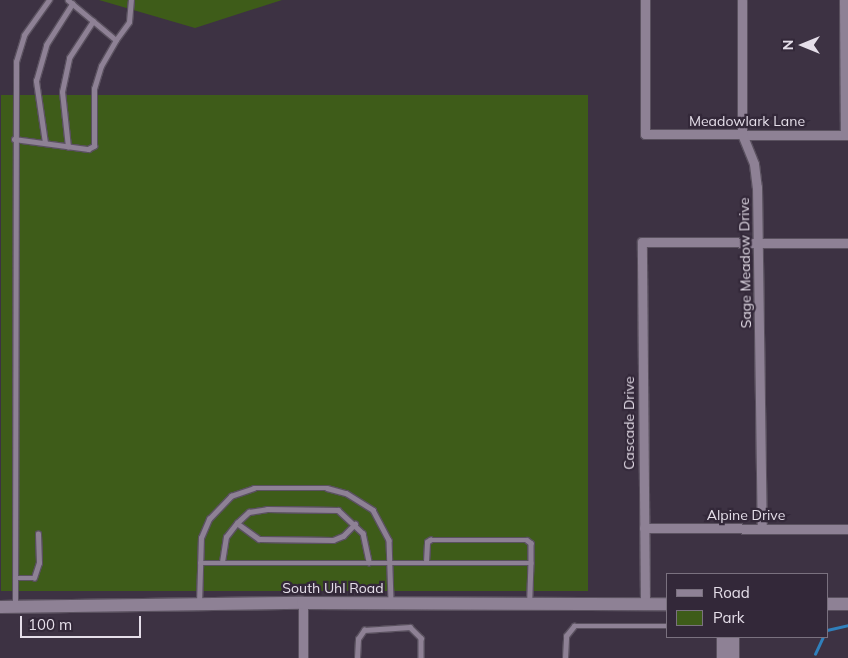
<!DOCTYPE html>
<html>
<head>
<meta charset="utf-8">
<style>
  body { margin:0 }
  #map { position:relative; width:848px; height:658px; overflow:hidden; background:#3d3243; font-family:Mulish,sans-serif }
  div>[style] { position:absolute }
  .green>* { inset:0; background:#3e5c19; transform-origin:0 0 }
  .stream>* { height:2.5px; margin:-1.25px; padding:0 1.25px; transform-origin:1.25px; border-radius:1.25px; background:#3080bc }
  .roads { filter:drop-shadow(1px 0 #5a515f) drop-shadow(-1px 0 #5a515f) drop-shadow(0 1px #5a515f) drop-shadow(0 -1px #5a515f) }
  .service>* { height:4.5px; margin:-2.25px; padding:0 2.25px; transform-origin:2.25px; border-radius:2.25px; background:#8e8195 }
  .minor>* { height:9px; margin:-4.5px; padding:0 4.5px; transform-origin:4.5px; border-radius:4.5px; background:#8e8195 }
  .tertiary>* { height:11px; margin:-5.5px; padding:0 5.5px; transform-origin:5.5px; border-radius:5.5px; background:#8e8195 }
  .secondary>* { height:12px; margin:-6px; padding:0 6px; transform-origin:6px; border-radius:6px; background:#8e8195 }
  span { translate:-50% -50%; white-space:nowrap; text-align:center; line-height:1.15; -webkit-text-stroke:4.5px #332839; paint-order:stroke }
  .street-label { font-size:14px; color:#e5dee9 }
  .legend { position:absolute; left:666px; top:573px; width:162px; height:65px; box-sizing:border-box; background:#332839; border:1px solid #7a717f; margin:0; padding:6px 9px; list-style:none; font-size:15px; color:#e5dee9 }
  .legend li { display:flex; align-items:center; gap:10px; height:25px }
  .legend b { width:25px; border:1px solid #7a717f }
  .north { position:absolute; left:778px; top:20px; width:50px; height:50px; -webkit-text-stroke:4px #332839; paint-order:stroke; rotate:270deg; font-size:14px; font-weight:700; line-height:20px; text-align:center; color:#e5dee9 }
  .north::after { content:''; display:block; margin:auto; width:18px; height:22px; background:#e5dee9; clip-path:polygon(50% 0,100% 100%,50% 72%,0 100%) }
  .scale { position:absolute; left:20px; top:616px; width:121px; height:22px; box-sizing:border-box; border:2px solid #e5dee9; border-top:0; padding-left:6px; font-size:15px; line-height:18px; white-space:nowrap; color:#e5dee9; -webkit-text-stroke:4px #332839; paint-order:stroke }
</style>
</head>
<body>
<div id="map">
  <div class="green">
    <div style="clip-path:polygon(99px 0,282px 0,195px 28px)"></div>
    <div style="left:1px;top:95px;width:587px;height:496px"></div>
  </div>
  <div class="stream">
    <div style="left:827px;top:630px;width:22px;rotate:-13deg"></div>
    <div style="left:815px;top:654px;width:19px;rotate:-65deg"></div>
  </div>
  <div class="roads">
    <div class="service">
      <div style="left:68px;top:0;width:62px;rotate:39.8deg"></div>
      <div style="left:116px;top:40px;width:22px;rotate:-54deg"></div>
      <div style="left:129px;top:22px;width:22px;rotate:-85deg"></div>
      <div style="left:14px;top:139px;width:75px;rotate:7.7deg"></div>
      <div style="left:88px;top:149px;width:7px;rotate:-27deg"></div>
      <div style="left:94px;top:146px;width:57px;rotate:-90deg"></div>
      <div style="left:94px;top:89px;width:24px;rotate:-73deg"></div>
      <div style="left:101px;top:66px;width:30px;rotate:-60deg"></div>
      <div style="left:45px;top:143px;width:63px;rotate:-98.3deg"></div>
      <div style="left:36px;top:81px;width:37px;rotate:-74deg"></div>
      <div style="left:46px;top:45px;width:49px;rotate:-57.6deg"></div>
      <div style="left:68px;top:147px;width:55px;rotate:-96.2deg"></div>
      <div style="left:62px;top:92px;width:35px;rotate:-78deg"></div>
      <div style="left:69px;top:58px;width:44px;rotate:-57deg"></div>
      <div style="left:237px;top:523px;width:27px;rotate:36deg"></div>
      <div style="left:259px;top:539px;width:74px;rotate:0.8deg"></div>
      <div style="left:333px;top:540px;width:11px;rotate:-22deg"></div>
      <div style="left:343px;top:536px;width:17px;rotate:-45deg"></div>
      <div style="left:222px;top:562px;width:25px;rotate:-81deg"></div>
      <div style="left:226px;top:537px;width:18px;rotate:-52deg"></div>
      <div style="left:237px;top:523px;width:16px;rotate:-43deg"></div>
      <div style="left:249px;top:512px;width:18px;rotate:-9deg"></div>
      <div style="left:267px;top:509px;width:71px;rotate:0.8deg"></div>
      <div style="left:338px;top:510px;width:34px;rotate:43deg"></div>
      <div style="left:363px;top:533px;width:30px;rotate:78deg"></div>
      <div style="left:426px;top:562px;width:20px;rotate:-87deg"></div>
      <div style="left:427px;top:542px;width:4px;rotate:-34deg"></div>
      <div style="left:430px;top:540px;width:97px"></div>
      <div style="left:527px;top:540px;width:5px;rotate:37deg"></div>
      <div style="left:531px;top:543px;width:20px;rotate:90deg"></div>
      <div style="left:200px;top:563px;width:331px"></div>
      <div style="left:531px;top:563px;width:38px;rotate:92deg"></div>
      <div style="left:15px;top:578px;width:19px"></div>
      <div style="left:34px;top:578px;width:16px;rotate:-72deg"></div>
      <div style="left:39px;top:563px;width:29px;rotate:-92deg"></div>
      <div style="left:15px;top:604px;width:542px;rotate:-89.89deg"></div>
      <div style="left:16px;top:62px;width:28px;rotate:-73deg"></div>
      <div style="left:24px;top:35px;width:43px;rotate:-54.5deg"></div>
      <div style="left:199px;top:604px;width:66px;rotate:-88.3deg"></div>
      <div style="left:201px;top:538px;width:21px;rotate:-67deg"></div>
      <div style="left:209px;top:519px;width:32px;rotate:-46deg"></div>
      <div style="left:231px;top:496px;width:24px;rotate:-19deg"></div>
      <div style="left:254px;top:488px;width:73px"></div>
      <div style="left:327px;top:488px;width:20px;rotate:15deg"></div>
      <div style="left:346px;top:493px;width:32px;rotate:32deg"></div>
      <div style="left:373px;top:510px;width:34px;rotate:62deg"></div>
      <div style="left:389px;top:540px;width:61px;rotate:88.1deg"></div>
      <div style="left:357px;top:658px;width:19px;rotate:-87deg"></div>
      <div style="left:358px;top:639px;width:11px;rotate:-56deg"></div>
      <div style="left:364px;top:630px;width:46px;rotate:-3.7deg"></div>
      <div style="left:410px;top:627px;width:16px;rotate:45deg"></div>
      <div style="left:421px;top:638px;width:20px;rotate:90deg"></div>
      <div style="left:565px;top:658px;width:22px;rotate:-87deg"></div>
      <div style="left:566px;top:636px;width:13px;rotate:-51deg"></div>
      <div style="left:574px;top:626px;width:93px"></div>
    </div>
    <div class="minor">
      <div style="left:645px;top:0;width:134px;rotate:90deg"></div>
      <div style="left:645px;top:134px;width:203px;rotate:0.3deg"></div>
      <div style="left:742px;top:0;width:134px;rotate:90deg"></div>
      <div style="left:742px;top:134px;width:32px;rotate:68deg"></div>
      <div style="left:754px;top:164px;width:23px;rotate:83deg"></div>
      <div style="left:757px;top:187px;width:342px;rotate:89.2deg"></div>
      <div style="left:844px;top:0;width:135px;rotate:89.6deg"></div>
      <div style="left:644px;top:528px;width:204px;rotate:0.3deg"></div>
      <div style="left:645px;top:604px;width:362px;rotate:-90.5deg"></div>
      <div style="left:642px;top:242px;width:206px;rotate:0.3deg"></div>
      <div style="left:303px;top:658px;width:55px;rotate:-90deg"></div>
    </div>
    <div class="tertiary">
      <div style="left:722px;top:658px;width:21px;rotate:-90deg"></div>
      <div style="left:733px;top:658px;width:21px;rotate:-90deg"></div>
    </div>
    <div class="secondary">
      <div style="left:827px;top:604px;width:21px"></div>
      <div style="left:0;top:607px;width:303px;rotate:-0.8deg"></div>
      <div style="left:303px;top:603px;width:364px;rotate:0.2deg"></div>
    </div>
  </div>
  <div class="street-label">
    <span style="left:747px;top:121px">Meadowlark Lane</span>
    <span style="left:745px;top:263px;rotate:-91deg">Sage Meadow Drive</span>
    <span style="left:629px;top:423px;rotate:-90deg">Cascade Drive</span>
    <span style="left:746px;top:515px">Alpine Drive</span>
    <span style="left:333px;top:588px">South Uhl Road</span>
  </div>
  <ul class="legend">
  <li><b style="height:6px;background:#8e8195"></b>Road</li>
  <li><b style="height:14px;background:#3e5c19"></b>Park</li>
  </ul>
  <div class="north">N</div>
  <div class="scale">100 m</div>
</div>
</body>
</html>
